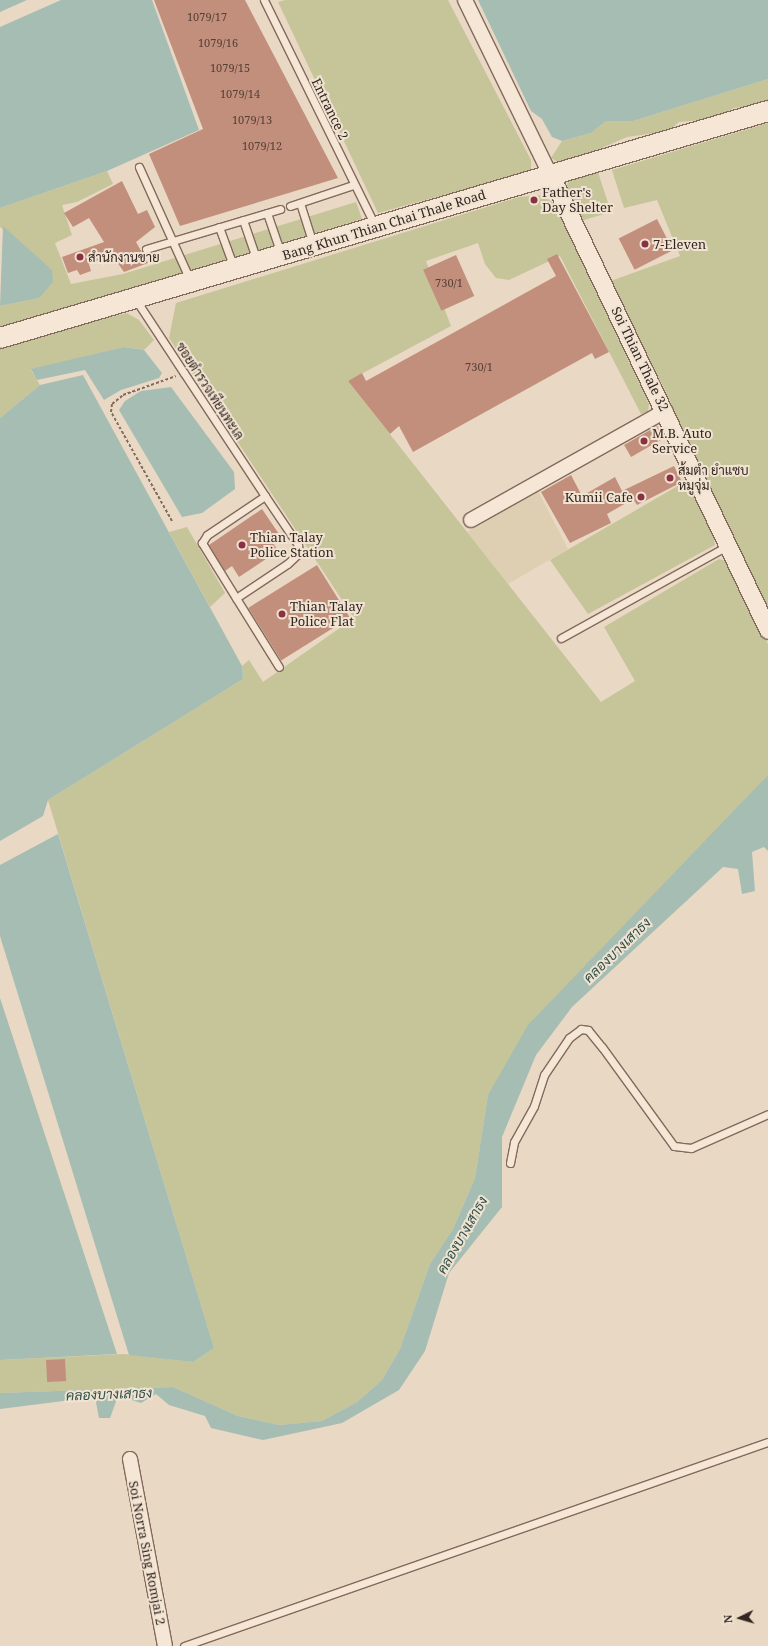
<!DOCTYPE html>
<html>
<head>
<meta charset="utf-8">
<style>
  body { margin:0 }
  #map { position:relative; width:768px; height:1646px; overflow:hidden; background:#e9d8c4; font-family:"Noto Serif",Sarabun,serif }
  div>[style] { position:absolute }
  .farmland>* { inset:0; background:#decfb2 }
  .green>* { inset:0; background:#c6c499 }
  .water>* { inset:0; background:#a5bdb2 }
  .building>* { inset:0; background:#c38f7d; transform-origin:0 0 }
  .path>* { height:2px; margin-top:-1px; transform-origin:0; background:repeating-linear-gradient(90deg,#826a5c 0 3px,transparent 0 5px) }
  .roads { filter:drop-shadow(1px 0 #826a5c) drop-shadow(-1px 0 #826a5c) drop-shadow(0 1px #826a5c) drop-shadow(0 -1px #826a5c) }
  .service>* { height:7px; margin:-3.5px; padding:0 3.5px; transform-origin:3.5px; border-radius:3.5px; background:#f5e6d6 }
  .minor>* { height:14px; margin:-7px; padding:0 7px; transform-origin:7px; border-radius:7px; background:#f5e6d6 }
  .tertiary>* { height:17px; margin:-8.5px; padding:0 8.5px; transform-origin:8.5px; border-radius:8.5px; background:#f5e6d6 }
  .secondary>* { height:20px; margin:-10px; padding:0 10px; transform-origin:10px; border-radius:10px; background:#f5e6d6 }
  .dots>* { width:11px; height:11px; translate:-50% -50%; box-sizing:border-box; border:2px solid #f1e3d2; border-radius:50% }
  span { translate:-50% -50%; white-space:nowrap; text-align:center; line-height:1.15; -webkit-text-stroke:4px #f1e3d2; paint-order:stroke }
  .number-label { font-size:11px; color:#574036 }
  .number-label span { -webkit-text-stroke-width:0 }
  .street-label { font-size:13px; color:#33251f }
  .poi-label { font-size:13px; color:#33251f }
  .left { translate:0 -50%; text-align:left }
  .right { translate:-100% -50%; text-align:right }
  .water-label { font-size:14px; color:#2f514a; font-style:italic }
  .north { position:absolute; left:720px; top:1598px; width:40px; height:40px; -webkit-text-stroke:3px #f1e3d2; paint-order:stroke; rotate:265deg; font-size:11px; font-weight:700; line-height:16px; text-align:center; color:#33251f }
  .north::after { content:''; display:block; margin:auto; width:14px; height:18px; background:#33251f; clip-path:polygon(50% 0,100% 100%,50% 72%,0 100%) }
</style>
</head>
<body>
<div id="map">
  <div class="farmland">
    <div style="clip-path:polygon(538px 491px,568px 549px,508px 584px,467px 532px)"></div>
  </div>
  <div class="green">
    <div style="clip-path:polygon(285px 0,448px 0,531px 160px,531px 171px,378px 213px,278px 2px)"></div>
    <div style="clip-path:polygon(768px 79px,768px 104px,734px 108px,714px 119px,679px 122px,669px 131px,627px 137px,572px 161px,558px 162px,551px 158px,562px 141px,591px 133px,606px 121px,633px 121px)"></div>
    <div style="clip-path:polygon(768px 123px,768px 613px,663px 386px,608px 282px,680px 256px,657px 200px,624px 208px,612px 170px)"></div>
    <div style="clip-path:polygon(593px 169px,598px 172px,609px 206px,607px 213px,578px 222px,567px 185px,570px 178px)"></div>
    <div style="clip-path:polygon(107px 171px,113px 184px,77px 202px,62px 205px,72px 235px,55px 243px,71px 284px,123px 274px,356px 202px,362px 219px,0 327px,0 306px,39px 298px,52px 270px,0 227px,0 208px)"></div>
    <div style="clip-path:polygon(543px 195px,554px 204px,649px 404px,648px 412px,641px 414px,560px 256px,509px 280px,496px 278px,485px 264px,478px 243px,426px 261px,451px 326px,348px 381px,601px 702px,635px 681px,604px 627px,719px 559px,726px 561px,768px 644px,768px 775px,488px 1095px,475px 1178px,453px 1229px,430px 1264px,400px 1349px,382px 1380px,357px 1402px,322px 1421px,279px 1425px,238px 1416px,173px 1387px,0 1393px,0 1360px,124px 1354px,193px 1362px,214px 1348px,48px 800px,243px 679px,242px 666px,249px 660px,263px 682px,354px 618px,169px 338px,176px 303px,519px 197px)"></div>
    <div style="clip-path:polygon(127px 313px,139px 320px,154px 340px,144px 350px,124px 347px,31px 370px,40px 385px,0 418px,0 345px)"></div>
    <div style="clip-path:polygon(688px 480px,713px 533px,715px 545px,588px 614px,550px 560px)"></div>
    <div style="clip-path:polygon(187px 527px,225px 593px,210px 607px,169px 532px)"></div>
  </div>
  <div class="water">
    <div style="clip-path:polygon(0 0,27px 0,0 12px)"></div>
    <div style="clip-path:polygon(61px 0,152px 0,199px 130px,107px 171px,0 208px,0 27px)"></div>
    <div style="clip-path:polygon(478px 0,768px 0,768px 79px,633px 121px,606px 121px,591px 133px,562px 141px,552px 137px,542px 119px,531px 111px)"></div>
    <div style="clip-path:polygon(3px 226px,52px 270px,53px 282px,39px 298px,0 306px)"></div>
    <div style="clip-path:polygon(124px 347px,144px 350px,162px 373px,159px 378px,121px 390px,104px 400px,85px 370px,37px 380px,31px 369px)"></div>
    <div style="clip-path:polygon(83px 375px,242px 666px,243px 679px,48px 800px,43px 816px,0 841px,0 418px,40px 385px)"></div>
    <div style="clip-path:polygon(171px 387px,234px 472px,235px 489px,202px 513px,182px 517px,119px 410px,125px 401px,141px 391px)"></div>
    <div style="clip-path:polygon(768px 775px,768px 851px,764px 847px,752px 852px,755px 891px,742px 894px,738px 869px,723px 867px,572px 1007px,536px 1055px,502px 1137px,502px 1207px,449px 1273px,425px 1351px,399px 1390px,342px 1423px,263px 1440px,211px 1428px,205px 1416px,169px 1405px,156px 1394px,141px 1403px,118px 1396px,110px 1418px,99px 1418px,95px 1397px,0 1409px,0 1393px,173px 1387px,238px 1416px,279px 1425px,322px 1421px,357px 1402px,382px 1380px,400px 1349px,430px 1264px,453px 1229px,475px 1178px,488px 1095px,528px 1025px)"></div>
    <div style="clip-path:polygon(58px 834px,214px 1348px,193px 1362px,129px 1355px,0 936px,0 865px)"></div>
    <div style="clip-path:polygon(0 998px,117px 1354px,0 1360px)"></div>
  </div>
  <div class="building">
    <div style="clip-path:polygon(154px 0,245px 0,338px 178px,180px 226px,149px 154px,203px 129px)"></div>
    <div style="clip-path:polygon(122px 181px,138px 214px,147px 210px,155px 227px,136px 242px,148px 263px,124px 272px,112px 255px,89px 264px,91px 271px,80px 275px,77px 270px,68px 273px,62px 257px,104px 242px,89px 218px,73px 227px,64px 213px)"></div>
    <div style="left:657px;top:219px;width:35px;height:43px;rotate:63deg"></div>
    <div style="clip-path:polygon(557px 254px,609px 352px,595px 359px,592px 353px,413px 452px,399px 426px,390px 434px,348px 381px,362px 373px,366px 381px,556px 276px,547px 259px)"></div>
    <div style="left:456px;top:255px;width:45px;height:36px;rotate:66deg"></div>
    <div style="left:657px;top:426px;width:14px;height:38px;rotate:60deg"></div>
    <div style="clip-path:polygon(674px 466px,682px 482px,637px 505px,633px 499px,607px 514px,611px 523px,570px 543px,541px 492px,571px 475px,582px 496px,615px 477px,622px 491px)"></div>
    <div style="clip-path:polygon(262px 509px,281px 537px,273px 543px,278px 551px,239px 577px,232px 566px,225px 571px,209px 545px)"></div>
    <div style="left:317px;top:565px;width:62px;height:81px;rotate:58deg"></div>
    <div style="left:65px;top:1359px;width:22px;height:19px;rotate:87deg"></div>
  </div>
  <div class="path">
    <div style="left:172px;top:521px;width:125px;rotate:-119.2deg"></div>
    <div style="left:111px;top:412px;width:8px;rotate:-83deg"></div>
    <div style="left:112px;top:404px;width:14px;rotate:-39deg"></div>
    <div style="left:123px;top:395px;width:56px;rotate:-19.7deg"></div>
  </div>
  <div class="roads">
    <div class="service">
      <div style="left:264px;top:0;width:252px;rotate:63.8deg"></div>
      <div style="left:139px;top:167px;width:124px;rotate:65.7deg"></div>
      <div style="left:300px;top:203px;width:43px;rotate:72.4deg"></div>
      <div style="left:290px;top:206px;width:66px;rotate:-18.4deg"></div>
      <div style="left:267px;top:213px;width:43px;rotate:71.1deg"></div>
      <div style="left:243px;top:220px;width:43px;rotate:71.1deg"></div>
      <div style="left:219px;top:227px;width:44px;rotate:69.9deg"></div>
      <div style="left:146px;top:249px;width:140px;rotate:-16.6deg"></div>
      <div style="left:136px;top:300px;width:87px;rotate:56.7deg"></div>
      <div style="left:184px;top:373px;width:147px;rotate:56.6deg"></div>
      <div style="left:265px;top:496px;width:59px;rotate:56deg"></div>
      <div style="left:298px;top:545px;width:8px;rotate:83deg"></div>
      <div style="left:299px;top:553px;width:16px;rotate:137deg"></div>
      <div style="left:287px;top:564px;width:61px;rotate:146.3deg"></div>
      <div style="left:236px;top:598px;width:65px;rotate:-121.7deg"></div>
      <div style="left:202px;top:543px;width:9px;rotate:-58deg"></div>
      <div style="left:207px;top:535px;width:70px;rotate:-33.9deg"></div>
      <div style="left:236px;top:598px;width:81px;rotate:58.1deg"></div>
      <div style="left:561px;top:638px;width:190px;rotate:-29deg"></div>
      <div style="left:510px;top:1163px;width:21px;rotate:-79deg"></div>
      <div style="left:514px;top:1142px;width:41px;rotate:-60.9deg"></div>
      <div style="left:534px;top:1106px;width:33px;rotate:-72deg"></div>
      <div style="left:544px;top:1075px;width:45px;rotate:-56deg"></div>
      <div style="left:569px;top:1038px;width:15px;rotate:-37deg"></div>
      <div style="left:581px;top:1029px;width:7px;rotate:8deg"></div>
      <div style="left:588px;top:1030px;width:22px;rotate:51deg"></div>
      <div style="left:602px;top:1047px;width:122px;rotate:54deg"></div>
      <div style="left:674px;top:1146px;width:17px;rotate:7deg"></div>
      <div style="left:691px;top:1148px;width:84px;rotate:-23.8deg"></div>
      <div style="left:184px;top:1646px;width:619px;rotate:-19.26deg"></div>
    </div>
    <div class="minor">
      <div style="left:465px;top:0;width:196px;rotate:64deg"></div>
      <div style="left:471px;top:520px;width:223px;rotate:-29.3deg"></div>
      <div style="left:130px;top:1459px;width:190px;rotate:79.4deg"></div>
    </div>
    <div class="tertiary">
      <div style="left:551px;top:176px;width:503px;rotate:64.45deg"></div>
    </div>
    <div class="secondary">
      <div style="left:0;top:338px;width:801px;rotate:-16.47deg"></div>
    </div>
  </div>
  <div class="dots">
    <div style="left:534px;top:200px;background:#8a3242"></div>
    <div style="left:645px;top:244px;background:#8a3242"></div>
    <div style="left:80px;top:257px;background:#8a3242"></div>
    <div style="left:644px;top:441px;background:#8a3242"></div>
    <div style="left:670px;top:478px;background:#8a3242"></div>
    <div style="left:641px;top:497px;background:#8a3242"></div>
    <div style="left:242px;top:545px;background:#8a3242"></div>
    <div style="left:282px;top:614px;background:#8a3242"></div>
  </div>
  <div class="number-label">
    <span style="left:207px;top:17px">1079/17</span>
    <span style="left:218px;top:43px">1079/16</span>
    <span style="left:230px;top:68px">1079/15</span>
    <span style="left:240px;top:94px">1079/14</span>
    <span style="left:252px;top:120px">1079/13</span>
    <span style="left:262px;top:146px">1079/12</span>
    <span style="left:449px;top:283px">730/1</span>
    <span style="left:479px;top:367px">730/1</span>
  </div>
  <div class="street-label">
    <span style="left:330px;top:109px;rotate:64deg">Entrance 2</span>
    <span style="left:384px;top:225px;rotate:-17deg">Bang Khun Thian Chai Thale Road</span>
    <span style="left:640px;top:359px;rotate:64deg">Soi Thian Thale 32</span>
    <span style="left:210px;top:391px;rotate:57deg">ซอยตำรวจเทียนทะเล</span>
    <span style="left:147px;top:1553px;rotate:79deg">Soi Norra Sing Romjai 2</span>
  </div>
  <div class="poi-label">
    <span class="left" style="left:542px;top:200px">Father's<br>Day Shelter</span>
    <span class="left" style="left:653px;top:244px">7-Eleven</span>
    <span class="left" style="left:88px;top:257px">สำนักงานขาย</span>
    <span class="left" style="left:652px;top:441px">M.B. Auto<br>Service</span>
    <span class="left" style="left:678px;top:478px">ส้มตำ ยำแซบ<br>หมูจุ่ม</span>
    <span class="right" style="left:633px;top:497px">Kumii Cafe</span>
    <span class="left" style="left:250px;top:545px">Thian Talay<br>Police Station</span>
    <span class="left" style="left:290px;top:614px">Thian Talay<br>Police Flat</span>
  </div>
  <div class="water-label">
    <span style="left:617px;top:950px;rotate:-44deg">คลองบางเสาธง</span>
    <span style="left:462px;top:1235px;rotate:-60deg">คลองบางเสาธง</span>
    <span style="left:109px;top:1394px;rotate:-2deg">คลองบางเสาธง</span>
  </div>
  <div class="north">N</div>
</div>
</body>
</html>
